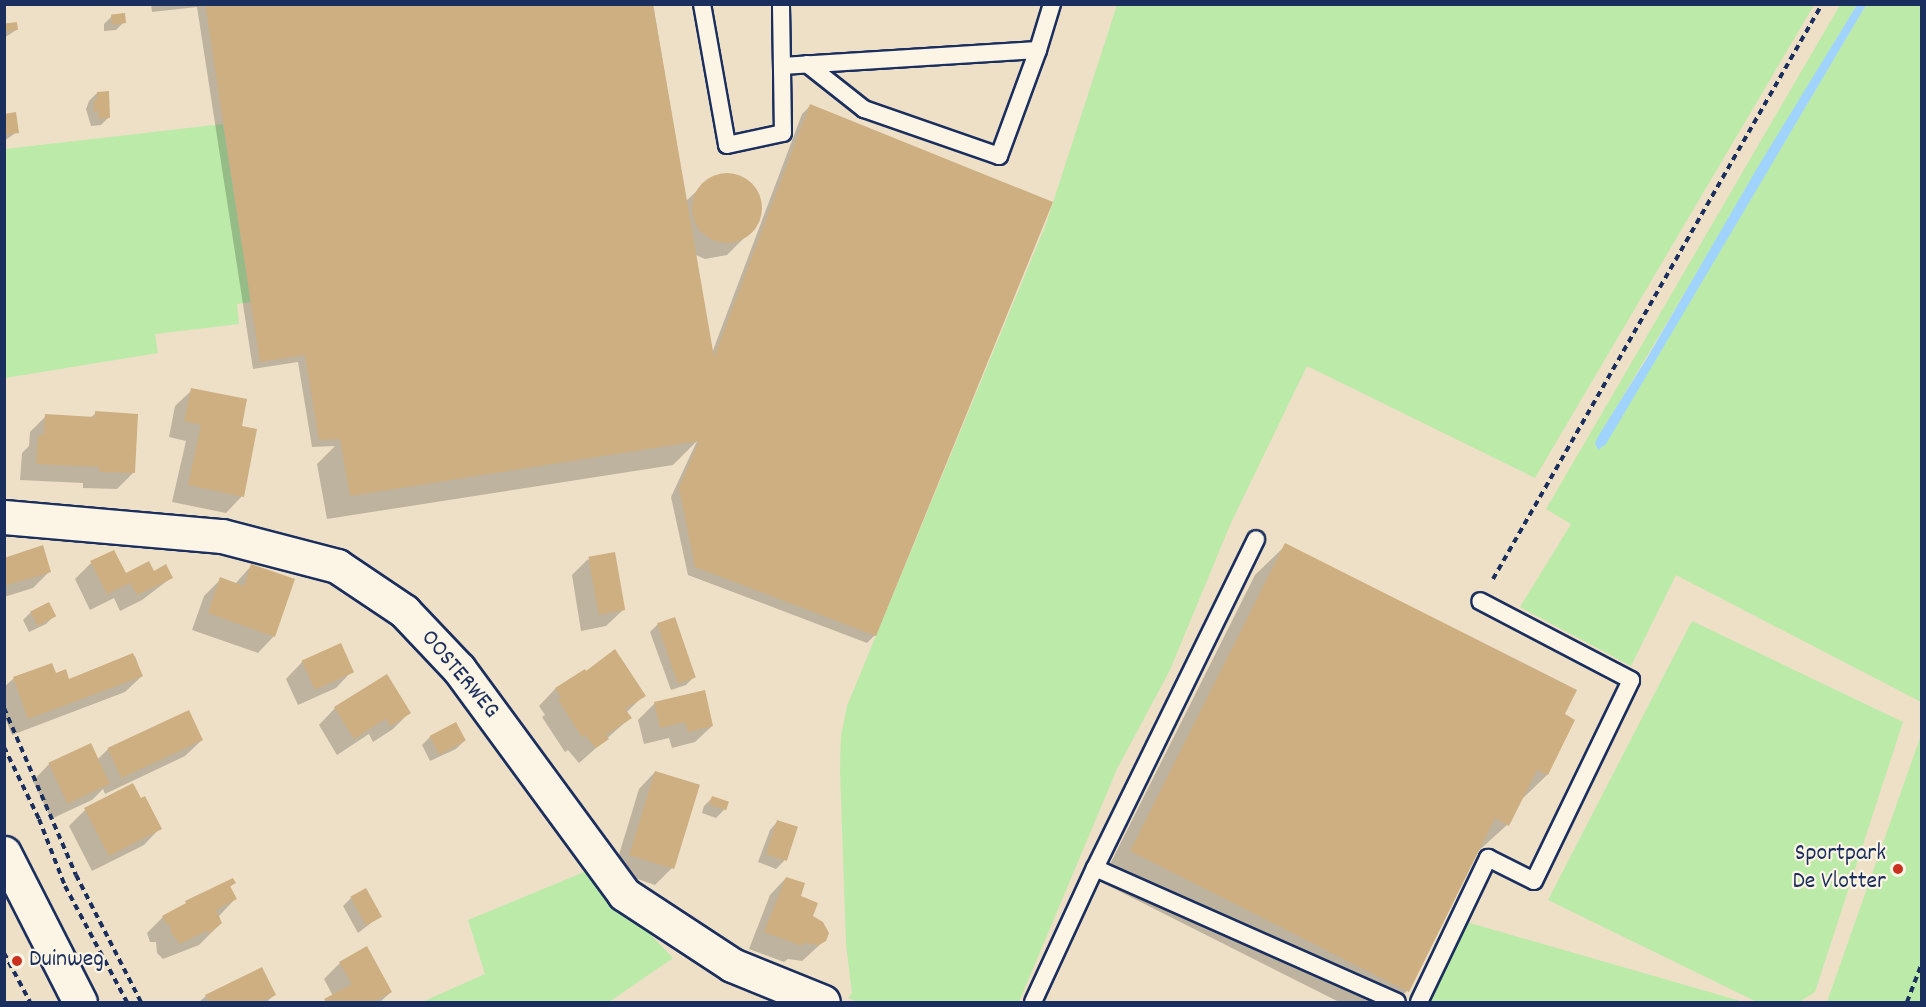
<!DOCTYPE html>
<html>
<head>
<meta charset="utf-8">
<style>
  body { margin:0 }
  #map { position:relative; width:1926px; height:1007px; overflow:hidden; background:#eee0c7; font-family:Dekko,sans-serif }
  div>[style] { position:absolute }
  .green>* { inset:0; background:#bbeaa9 }
  .water>* { inset:0; background:#a1d3ff }
  .shadow>* { inset:0; background:#0003 }
  .building>* { inset:0; background:#cdaf82; transform-origin:0 0 }
  .round { border-radius:50% }
  .path>* { height:4px; margin-top:-2px; transform-origin:0; background:repeating-linear-gradient(90deg,#1b2f5e 0 6px,transparent 0 10.5px) }
  .roads { filter:drop-shadow(2px 0 #1b2f5e) drop-shadow(-2px 0 #1b2f5e) drop-shadow(0 2px #1b2f5e) drop-shadow(0 -2px #1b2f5e) }
  .lane>* { height:16px; margin:-8px; padding:0 8px; transform-origin:8px; border-radius:8px; background:#fcf5e5 }
  .street>* { height:33px; margin:-16.5px; padding:0 16.5px; transform-origin:16.5px; border-radius:16.5px; background:#fcf5e5 }
  .secondary>* { height:33px; margin:-16.5px; padding:0 16.5px; transform-origin:16.5px; border-radius:16.5px; background:#fcf5e5 }
  .dots>* { width:16px; height:16px; translate:-50% -50%; box-sizing:border-box; border:3px solid #fcf5e5; border-radius:50% }
  span { translate:-50% -50%; white-space:nowrap; text-align:center; line-height:1.15; -webkit-text-stroke:4.5px #fcf5e5; paint-order:stroke }
  .street-label { font-size:24px; color:#1b2f5e }
  .poi-label { font-size:24px; color:#1b2f5e }
  .right { translate:-100% -50%; text-align:right }
  .left { translate:0 -50%; text-align:left }
  .frame { position:absolute; inset:0; border:6px solid #1b2f5e; pointer-events:none }
</style>
</head>
<body>
<div id="map">
  <div class="green">
    <div style="clip-path:polygon(1117px 5px,1814px 5px,1535px 478px,1307px 366px,1230px 525px,1170px 670px,1117px 769px,1019px 1002px,858px 1002px,848px 998px,852px 993px,846px 944px,840px 770px,841px 736px,847px 706px,1046px 224px)"></div>
    <div style="clip-path:polygon(1840px 5px,1857px 5px,1595px 443px,1648px 371px,1866px 5px,1921px 5px,1921px 702px,1676px 575px,1631px 666px,1520px 607px,1571px 524px,1546px 509px)"></div>
    <div style="clip-path:polygon(223px 124px,251px 302px,237px 304px,239px 324px,155px 334px,158px 353px,5px 378px,5px 149px)"></div>
    <div style="clip-path:polygon(1692px 621px,1903px 722px,1815px 992px,1799px 1002px,1757px 1002px,1548px 900px)"></div>
    <div style="clip-path:polygon(1921px 735px,1921px 1002px,1827px 1002px)"></div>
    <div style="clip-path:polygon(589px 870px,673px 958px,609px 1002px,422px 1002px,485px 974px,468px 920px)"></div>
    <div style="clip-path:polygon(1463px 921px,1744px 1002px,1424px 1002px)"></div>
  </div>
  <div class="water">
    <div style="clip-path:polygon(1857px 5px,1866px 5px,1606px 444px,1598px 450px,1595px 443px,1599px 435px,1647px 358px,1759px 165px)"></div>
  </div>
  <div class="shadow">
    <div style="clip-path:polygon(151px 4px,653px 4px,686px 201px,711px 178px,722px 174px,735px 175px,749px 183px,760px 202px,760px 216px,754px 228px,727px 255px,705px 259px,696px 255px,712px 353px,802px 114px,810px 106px,875px 635px,867px 643px,688px 575px,671px 497px,697px 441px,673px 465px,327px 519px,317px 464px,335px 446px,312px 447px,298px 362px,253px 369px,197px 7px,152px 12px)"></div>
    <div style="clip-path:polygon(112px 16px,124px 22px,116px 30px,104px 31px,104px 24px)"></div>
    <div style="clip-path:polygon(6px 25px,16px 30px,4px 38px,4px 26px)"></div>
    <div style="clip-path:polygon(97px 93px,109px 117px,101px 125px,91px 126px,86px 109px,89px 101px)"></div>
    <div style="clip-path:polygon(4px 115px,17px 132px,4px 141px)"></div>
    <div style="clip-path:polygon(192px 390px,240px 427px,242px 496px,226px 513px,172px 502px,186px 441px,169px 437px,175px 406px)"></div>
    <div style="clip-path:polygon(96px 413px,133px 473px,117px 489px,83px 488px,83px 483px,20px 480px,22px 453px,29px 446px,30px 432px,46px 416px,90px 418px)"></div>
    <div style="clip-path:polygon(1286px 545px,1573px 721px,1547px 775px,1519px 802px,1507px 825px,1475px 854px,1407px 991px,1396px 1002px,1339px 1002px,1101px 882px,1255px 575px)"></div>
    <div style="clip-path:polygon(588px 559px,623px 610px,606px 626px,581px 631px,572px 575px)"></div>
    <div style="clip-path:polygon(4px 560px,49px 572px,33px 588px,4px 597px)"></div>
    <div style="clip-path:polygon(91px 563px,125px 575px,153px 573px,171px 578px,142px 600px,120px 611px,114px 598px,90px 610px,75px 579px)"></div>
    <div style="clip-path:polygon(252px 565px,274px 636px,258px 653px,192px 630px,204px 596px,221px 579px,235px 584px)"></div>
    <div style="clip-path:polygon(31px 612px,54px 616px,46px 624px,29px 632px,23px 620px)"></div>
    <div style="clip-path:polygon(658px 624px,694px 677px,686px 685px,671px 690px,650px 632px)"></div>
    <div style="clip-path:polygon(340px 645px,352px 671px,336px 688px,298px 705px,286px 679px,302px 662px)"></div>
    <div style="clip-path:polygon(135px 656px,142px 676px,125px 692px,12px 735px,4px 715px,4px 687px,13px 679px,51px 665px,55px 675px,68px 681px)"></div>
    <div style="clip-path:polygon(584px 671px,644px 695px,627px 712px,630px 718px,579px 763px,568px 750px,565px 752px,542px 717px,545px 715px,539px 706px,555px 689px)"></div>
    <div style="clip-path:polygon(655px 703px,712px 726px,695px 742px,672px 748px,669px 738px,644px 744px,638px 720px)"></div>
    <div style="clip-path:polygon(335px 708px,409px 713px,393px 729px,373px 742px,369px 734px,337px 755px,319px 725px)"></div>
    <div style="clip-path:polygon(430px 737px,464px 741px,456px 749px,430px 761px,422px 745px)"></div>
    <div style="clip-path:polygon(202px 740px,185px 756px,105px 794px,103px 789px,92px 800px,51px 819px,33px 781px,49px 764px,97px 760px,108px 749px)"></div>
    <div style="clip-path:polygon(655px 772px,672px 868px,655px 885px,614px 871px,639px 789px)"></div>
    <div style="clip-path:polygon(712px 798px,724px 810px,716px 818px,702px 813px,704px 806px)"></div>
    <div style="clip-path:polygon(85px 810px,160px 828px,144px 845px,92px 871px,69px 826px)"></div>
    <div style="clip-path:polygon(778px 821px,784px 861px,776px 869px,758px 862px,770px 830px)"></div>
    <div style="clip-path:polygon(786px 878px,825px 940px,802px 961px,788px 959px,784px 962px,749px 949px,770px 895px)"></div>
    <div style="clip-path:polygon(234px 883px,229px 888px,235px 899px,219px 916px,221px 923px,199px 945px,163px 959px,157px 953px,156px 942px,150px 942px,147px 933px,166px 914px)"></div>
    <div style="clip-path:polygon(351px 898px,380px 916px,358px 933px,343px 906px)"></div>
    <div style="clip-path:polygon(340px 963px,391px 992px,380px 1002px,323px 1002px,333px 996px,324px 979px)"></div>
    <div style="clip-path:polygon(274px 995px,267px 1002px,199px 1002px,206px 996px)"></div>
  </div>
  <div class="building">
    <div style="clip-path:polygon(205px 4px,653px 4px,714px 357px,810px 104px,1053px 202px,876px 636px,695px 567px,679px 488px,699px 441px,350px 496px,340px 439px,319px 440px,305px 355px,260px 362px)"></div>
    <div style="left:125px;top:13px;width:10px;height:14px;rotate:84deg"></div>
    <div style="left:17px;top:22px;width:8px;height:12px;rotate:83deg"></div>
    <div style="clip-path:polygon(109px 91px,110px 118px,99px 119px,98px 111px,94px 112px,94px 100px,97px 100px,97px 92px)"></div>
    <div style="clip-path:polygon(16px 112px,19px 133px,4px 135px,4px 114px)"></div>
    <div class="round" style="left:692px;top:173px;width:70px;height:70px"></div>
    <div style="clip-path:polygon(191px 388px,247px 399px,242px 426px,257px 429px,244px 497px,188px 485px,201px 425px,184px 421px)"></div>
    <div style="clip-path:polygon(95px 411px,138px 414px,135px 473px,99px 472px,99px 467px,36px 464px,38px 435px,44px 435px,45px 414px,95px 417px)"></div>
    <div style="clip-path:polygon(1285px 543px,1577px 690px,1565px 714px,1575px 720px,1548px 775px,1537px 770px,1509px 826px,1495px 818px,1409px 992px,1130px 851px)"></div>
    <div style="clip-path:polygon(43px 545px,51px 572px,4px 586px,4px 558px)"></div>
    <div style="clip-path:polygon(114px 550px,126px 573px,149px 561px,154px 571px,166px 564px,173px 578px,137px 595px,130px 583px,107px 594px,90px 561px)"></div>
    <div style="left:615px;top:552px;width:59px;height:27px;rotate:80deg"></div>
    <div style="clip-path:polygon(251px 564px,295px 579px,275px 637px,208px 613px,220px 577px,244px 586px)"></div>
    <div style="left:49px;top:602px;width:16px;height:21px;rotate:63deg"></div>
    <div style="left:675px;top:617px;width:64px;height:19px;rotate:71deg"></div>
    <div style="left:341px;top:643px;width:32px;height:43px;rotate:66deg"></div>
    <div style="clip-path:polygon(615px 649px,646px 696px,625px 709px,632px 718px,606px 735px,609px 739px,596px 748px,585px 735px,582px 737px,558px 700px,561px 697px,555px 688px,585px 669px,586px 671px)"></div>
    <div style="clip-path:polygon(133px 653px,143px 676px,28px 719px,13px 677px,52px 663px,56px 673px,66px 669px,69px 679px)"></div>
    <div style="clip-path:polygon(387px 674px,411px 713px,391px 726px,385px 719px,354px 739px,334px 707px)"></div>
    <div style="clip-path:polygon(705px 690px,713px 726px,688px 732px,685px 722px,660px 728px,654px 702px)"></div>
    <div style="left:189px;top:710px;width:33px;height:90px;rotate:65deg"></div>
    <div style="left:456px;top:722px;width:21px;height:30px;rotate:62deg"></div>
    <div style="left:91px;top:743px;width:45px;height:47px;rotate:65deg"></div>
    <div style="left:655px;top:771px;width:47px;height:88px;rotate:17deg"></div>
    <div style="clip-path:polygon(133px 783px,141px 798px,145px 796px,162px 829px,109px 856px,84px 808px)"></div>
    <div style="left:712px;top:796px;width:18px;height:9px;rotate:19deg"></div>
    <div style="left:777px;top:820px;width:22px;height:36px;rotate:18deg"></div>
    <div style="clip-path:polygon(786px 877px,805px 883px,801px 896px,818px 903px,813px 916px,823px 922px,829px 933px,826px 941px,819px 945px,803px 943px,802px 946px,764px 932px)"></div>
    <div style="clip-path:polygon(233px 878px,236px 883px,230px 886px,237px 899px,216px 910px,222px 923px,210px 933px,206px 931px,180px 944px,171px 933px,170px 924px,167px 925px,162px 916px,186px 903px,185px 901px)"></div>
    <div style="left:366px;top:888px;width:33px;height:18px;rotate:61deg"></div>
    <div style="clip-path:polygon(367px 946px,392px 992px,373px 1002px,326px 1002px,324px 999px,352px 984px,339px 962px)"></div>
    <div style="clip-path:polygon(262px 967px,276px 995px,261px 1002px,209px 1002px,205px 995px)"></div>
  </div>
  <div class="path">
    <div style="left:1493px;top:579px;width:662px;rotate:-60.22deg"></div>
    <div style="left:4px;top:708px;width:182px;rotate:66.7deg"></div>
    <div style="left:76px;top:875px;width:143px;rotate:62.9deg"></div>
    <div style="left:4px;top:747px;width:80px;rotate:64.1deg"></div>
    <div style="left:39px;top:819px;width:72px;rotate:68.8deg"></div>
    <div style="left:65px;top:886px;width:132px;rotate:61.9deg"></div>
    <div style="left:4px;top:953px;width:55px;rotate:62deg"></div>
    <div style="left:1907px;top:1002px;width:42px;rotate:-69deg"></div>
  </div>
  <div class="roads">
    <div class="lane">
      <div style="left:702px;top:4px;width:143px;rotate:79.9deg"></div>
      <div style="left:727px;top:145px;width:57px;rotate:-12.1deg"></div>
      <div style="left:783px;top:133px;width:129px;rotate:-90.9deg"></div>
      <div style="left:807px;top:64px;width:73px;rotate:38.3deg"></div>
      <div style="left:864px;top:109px;width:143px;rotate:19.2deg"></div>
      <div style="left:999px;top:156px;width:113px;rotate:-69.8deg"></div>
      <div style="left:782px;top:66px;width:256px;rotate:-3.6deg"></div>
      <div style="left:1038px;top:50px;width:48px;rotate:-73.1deg"></div>
      <div style="left:1095px;top:868px;width:366px;rotate:-63.9deg"></div>
      <div style="left:1033px;top:1002px;width:148px;rotate:-65.2deg"></div>
      <div style="left:1095px;top:868px;width:330px;rotate:23.9deg"></div>
      <div style="left:1419px;top:1002px;width:160px;rotate:-64.4deg"></div>
      <div style="left:1488px;top:858px;width:51px;rotate:26.6deg"></div>
      <div style="left:1534px;top:881px;width:223px;rotate:-64.2deg"></div>
      <div style="left:1631px;top:680px;width:170px;rotate:-152.4deg"></div>
    </div>
    <div class="street">
      <div style="left:4px;top:517px;width:219px;rotate:5deg"></div>
      <div style="left:222px;top:536px;width:119px;rotate:14.6deg"></div>
      <div style="left:337px;top:566px;width:81px;rotate:33.9deg"></div>
      <div style="left:404px;top:611px;width:80px;rotate:46.5deg"></div>
      <div style="left:459px;top:669px;width:279px;rotate:53.7deg"></div>
      <div style="left:624px;top:894px;width:129px;rotate:33.3deg"></div>
      <div style="left:732px;top:965px;width:98px;rotate:22.1deg"></div>
    </div>
    <div class="secondary">
      <div style="left:4px;top:853px;width:167px;rotate:63deg"></div>
    </div>
  </div>
  <div class="dots">
    <div style="left:1898px;top:869px;background:#c8321e"></div>
    <div style="left:17px;top:961px;background:#c8321e"></div>
  </div>
  <div class="street-label">
    <span style="left:459px;top:675px;rotate:50deg">OOSTERWEG</span>
  </div>
  <div class="poi-label">
    <span class="right" style="left:1886px;top:869px">Sportpark<br>De Vlotter</span>
    <span class="left" style="left:29px;top:961px">Duinweg</span>
  </div>
  <div class="frame"></div>
</div>
</body>
</html>
